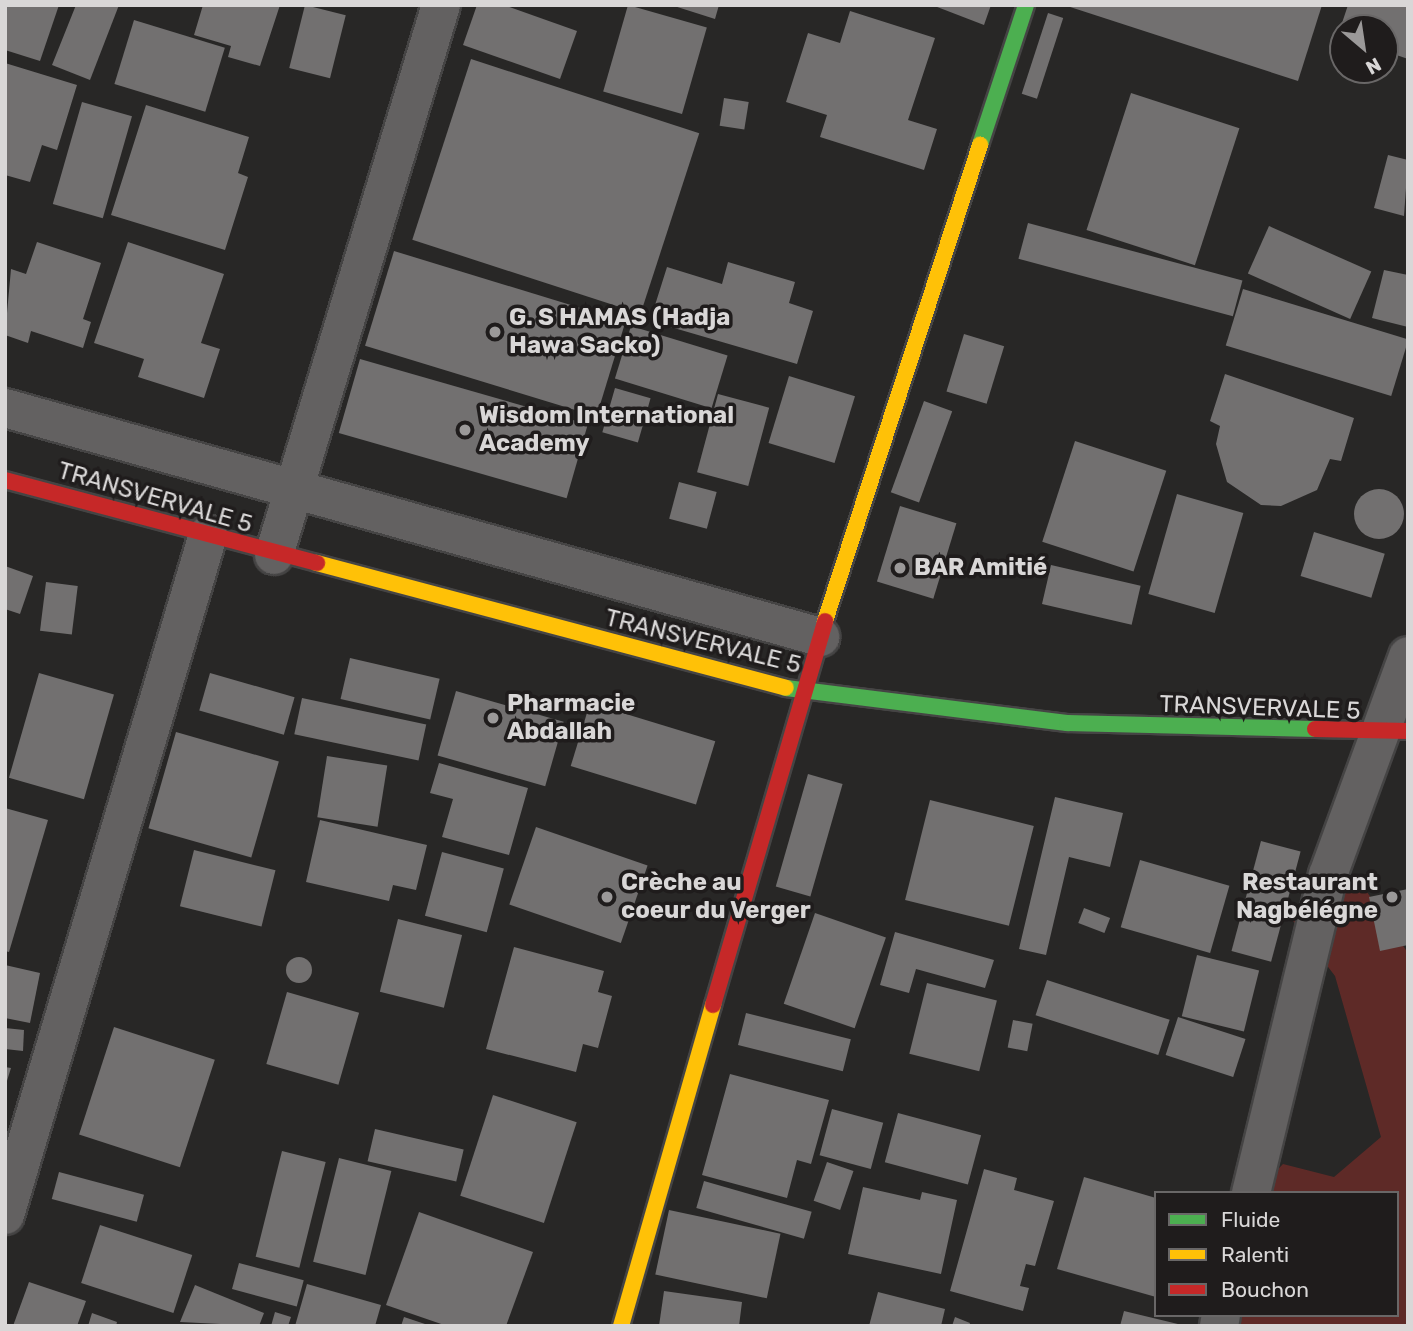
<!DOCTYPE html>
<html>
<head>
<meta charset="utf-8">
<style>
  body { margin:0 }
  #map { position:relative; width:1413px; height:1331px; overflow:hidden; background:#282726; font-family:Rubik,sans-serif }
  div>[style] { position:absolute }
  .green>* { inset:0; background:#5e2a27 }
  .building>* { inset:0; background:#727070; transform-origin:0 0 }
  .round { border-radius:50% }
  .roads { filter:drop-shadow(2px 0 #454444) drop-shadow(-2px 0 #454444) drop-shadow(0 2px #454444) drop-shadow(0 -2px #454444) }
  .street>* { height:38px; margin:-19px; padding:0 19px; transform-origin:19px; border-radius:19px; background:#636161 }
  .fast>* { height:16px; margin:-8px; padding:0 8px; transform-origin:8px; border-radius:8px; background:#4caf50 }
  .slow>* { height:16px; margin:-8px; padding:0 8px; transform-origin:8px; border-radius:8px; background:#ffc107 }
  .jam>* { height:16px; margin:-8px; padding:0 8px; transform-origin:8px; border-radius:8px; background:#c62828 }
  .dots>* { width:19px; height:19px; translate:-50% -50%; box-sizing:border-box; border:4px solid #1f1c1c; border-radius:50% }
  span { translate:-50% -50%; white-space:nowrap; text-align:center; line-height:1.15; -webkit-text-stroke:7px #1f1c1c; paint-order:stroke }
  .poi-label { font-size:24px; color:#d9d7d7; font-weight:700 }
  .left { translate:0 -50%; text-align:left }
  .right { translate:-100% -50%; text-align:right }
  .street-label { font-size:24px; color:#d9d7d7 }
  .frame { position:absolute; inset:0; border:7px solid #d9d7d7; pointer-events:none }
  .legend { position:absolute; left:1154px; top:1191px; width:245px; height:126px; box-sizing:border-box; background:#1f1c1c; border:2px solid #696767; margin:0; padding:9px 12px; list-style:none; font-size:21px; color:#d9d7d7 }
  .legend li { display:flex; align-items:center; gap:14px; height:35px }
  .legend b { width:35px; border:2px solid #696767 }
  .north { position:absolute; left:1329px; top:14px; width:70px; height:70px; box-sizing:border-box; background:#1f1c1c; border:2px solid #696767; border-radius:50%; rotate:151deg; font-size:19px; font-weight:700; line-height:28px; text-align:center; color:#d9d7d7 }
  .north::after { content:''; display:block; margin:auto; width:24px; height:32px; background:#9b9999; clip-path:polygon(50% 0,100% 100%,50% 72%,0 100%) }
</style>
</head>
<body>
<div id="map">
  <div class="green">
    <div style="clip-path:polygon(1355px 874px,1408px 953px,1408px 1326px,1231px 1326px,1225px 1315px,1397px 1315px,1397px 1193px,1255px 1193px,1283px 1164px,1334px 1177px,1381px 1137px,1335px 976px,1290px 917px)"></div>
  </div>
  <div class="building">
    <div style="clip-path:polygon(5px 5px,59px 5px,40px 61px,5px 50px)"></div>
    <div style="clip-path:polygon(76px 5px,119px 5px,90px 80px,52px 65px)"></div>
    <div style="clip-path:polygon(203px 5px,280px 5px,260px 66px,228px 57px,231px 46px,194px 35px)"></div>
    <div style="left:305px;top:5px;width:42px;height:65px;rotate:14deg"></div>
    <div style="clip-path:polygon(477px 5px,504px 5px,577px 31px,560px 79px,463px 45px)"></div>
    <div style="left:628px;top:5px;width:82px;height:90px;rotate:16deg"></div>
    <div style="clip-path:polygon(671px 5px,719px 5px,715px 19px)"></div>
    <div style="clip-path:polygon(932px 5px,991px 5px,984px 25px)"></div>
    <div style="clip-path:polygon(1064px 5px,1322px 5px,1298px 81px)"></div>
    <div style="clip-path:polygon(1348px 5px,1408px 5px,1408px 59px,1385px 51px,1385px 28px,1343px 28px,1343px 37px,1338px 35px)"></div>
    <div style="clip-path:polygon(850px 11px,935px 38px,908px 120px,937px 129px,924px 170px,820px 137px,827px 115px,786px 102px,808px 33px,840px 43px)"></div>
    <div style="left:1048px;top:13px;width:16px;height:85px;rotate:18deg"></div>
    <div style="left:134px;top:20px;width:95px;height:67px;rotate:17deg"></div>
    <div style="left:471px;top:59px;width:240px;height:190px;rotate:18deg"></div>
    <div style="clip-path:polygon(5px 63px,77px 85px,57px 150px,42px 145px,30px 182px,5px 175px)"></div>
    <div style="left:1131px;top:93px;width:114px;height:144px;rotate:18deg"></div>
    <div style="left:724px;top:98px;width:25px;height:28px;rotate:9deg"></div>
    <div style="left:82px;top:102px;width:52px;height:106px;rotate:16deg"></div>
    <div style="clip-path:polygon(146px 105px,249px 137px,238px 173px,248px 177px,225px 250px,111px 215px)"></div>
    <div style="clip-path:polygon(1388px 155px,1408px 160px,1404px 216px,1374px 208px)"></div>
    <div style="left:1028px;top:223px;width:222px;height:37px;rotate:15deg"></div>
    <div style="left:1269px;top:226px;width:112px;height:52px;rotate:24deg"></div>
    <div style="clip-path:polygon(37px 242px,101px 263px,83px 319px,91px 322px,83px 348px,31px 331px,28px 343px,5px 335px,11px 269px,26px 274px)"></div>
    <div style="clip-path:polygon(128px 242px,224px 274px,201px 343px,220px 349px,204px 398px,138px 377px,144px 359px,94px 343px)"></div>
    <div style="left:394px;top:251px;width:242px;height:99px;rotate:17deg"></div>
    <div style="clip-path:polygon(728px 262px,795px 282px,789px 303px,813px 311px,797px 364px,650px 321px,667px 267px,722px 284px)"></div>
    <div style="clip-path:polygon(1384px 270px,1408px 275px,1408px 327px,1372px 318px)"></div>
    <div style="left:1243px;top:289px;width:173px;height:59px;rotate:17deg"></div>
    <div style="left:631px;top:326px;width:101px;height:55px;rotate:17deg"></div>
    <div style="left:964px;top:334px;width:42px;height:60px;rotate:17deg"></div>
    <div style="left:360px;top:359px;width:237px;height:77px;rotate:16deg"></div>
    <div style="clip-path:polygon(1225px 374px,1354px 418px,1341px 461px,1330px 459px,1317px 490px,1281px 506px,1261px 505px,1227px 482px,1216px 444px,1220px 426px,1210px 421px)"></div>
    <div style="left:789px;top:376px;width:69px;height:70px;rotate:17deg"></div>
    <div style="left:615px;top:388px;width:37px;height:46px;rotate:16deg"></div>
    <div style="left:718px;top:394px;width:53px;height:81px;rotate:15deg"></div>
    <div style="left:924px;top:401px;width:30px;height:97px;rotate:20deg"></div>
    <div style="left:1075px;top:441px;width:96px;height:106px;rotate:18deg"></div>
    <div style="left:679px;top:482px;width:39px;height:38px;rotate:15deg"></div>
    <div class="round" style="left:1354px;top:489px;width:50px;height:50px"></div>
    <div style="left:1177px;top:494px;width:69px;height:104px;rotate:16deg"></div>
    <div style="left:900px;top:506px;width:59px;height:79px;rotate:17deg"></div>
    <div style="left:1314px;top:532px;width:74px;height:46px;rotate:17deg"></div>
    <div style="left:1051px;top:565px;width:92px;height:40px;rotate:13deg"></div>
    <div style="clip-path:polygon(5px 566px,33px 576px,20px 614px,5px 609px)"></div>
    <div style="left:46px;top:582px;width:32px;height:49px;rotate:7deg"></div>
    <div style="left:350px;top:658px;width:92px;height:42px;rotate:13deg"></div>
    <div style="left:39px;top:673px;width:78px;height:109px;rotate:16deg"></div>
    <div style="left:210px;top:673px;width:88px;height:39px;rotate:16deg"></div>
    <div style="left:456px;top:691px;width:112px;height:67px;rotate:16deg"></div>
    <div style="left:302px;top:698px;width:127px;height:37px;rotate:12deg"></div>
    <div style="left:590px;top:703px;width:131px;height:66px;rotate:17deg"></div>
    <div style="left:176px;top:732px;width:107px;height:100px;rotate:16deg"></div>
    <div style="left:327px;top:756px;width:61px;height:62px;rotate:9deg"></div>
    <div style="clip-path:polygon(439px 763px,528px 788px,509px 855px,442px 837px,453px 799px,430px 793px)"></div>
    <div style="left:808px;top:774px;width:36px;height:117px;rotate:16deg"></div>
    <div style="clip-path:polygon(1055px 797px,1123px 813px,1110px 867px,1069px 857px,1046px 955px,1019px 949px)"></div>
    <div style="left:930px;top:800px;width:107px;height:103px;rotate:14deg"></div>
    <div style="clip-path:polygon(5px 808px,48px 820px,9px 952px,5px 951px)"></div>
    <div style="clip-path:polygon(320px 820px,427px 845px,416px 890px,393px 885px,389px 901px,306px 882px)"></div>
    <div style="left:536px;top:827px;width:118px;height:82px;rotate:19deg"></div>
    <div style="left:1261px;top:841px;width:41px;height:114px;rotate:15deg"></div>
    <div style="left:194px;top:850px;width:84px;height:58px;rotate:14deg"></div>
    <div style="left:442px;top:852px;width:64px;height:66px;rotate:15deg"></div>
    <div style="left:1140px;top:860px;width:93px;height:70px;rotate:16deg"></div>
    <div style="clip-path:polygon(1408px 889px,1408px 945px,1380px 951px,1369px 897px)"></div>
    <div style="left:1084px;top:908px;width:28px;height:16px;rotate:21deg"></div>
    <div style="left:815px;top:913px;width:75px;height:96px;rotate:19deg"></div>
    <div style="left:398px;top:919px;width:66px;height:75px;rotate:14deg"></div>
    <div style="clip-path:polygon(895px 932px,994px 960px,985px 988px,916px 969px,909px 993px,880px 985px)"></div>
    <div style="clip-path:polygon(514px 947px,604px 971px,598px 992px,612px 996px,598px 1048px,583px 1044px,576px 1072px,486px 1049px)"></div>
    <div style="left:1197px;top:955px;width:64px;height:63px;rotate:14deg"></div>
    <div class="round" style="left:286px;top:957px;width:26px;height:26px"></div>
    <div style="clip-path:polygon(5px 965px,40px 973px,30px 1023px,5px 1018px)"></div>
    <div style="left:1047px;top:980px;width:129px;height:37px;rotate:18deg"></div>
    <div style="left:927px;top:983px;width:72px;height:73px;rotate:14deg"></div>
    <div style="left:287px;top:992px;width:75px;height:75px;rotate:16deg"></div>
    <div style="left:746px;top:1013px;width:108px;height:33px;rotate:14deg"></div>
    <div style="left:1178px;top:1017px;width:71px;height:40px;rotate:18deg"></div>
    <div style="left:1013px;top:1020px;width:20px;height:28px;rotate:11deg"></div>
    <div style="left:114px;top:1027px;width:106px;height:113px;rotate:18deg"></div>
    <div style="clip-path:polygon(5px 1028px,24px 1030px,23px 1051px,5px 1049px)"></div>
    <div style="clip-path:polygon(5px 1067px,11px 1068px,6px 1084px,5px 1084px)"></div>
    <div style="clip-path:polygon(730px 1074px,829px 1100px,811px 1164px,797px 1160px,787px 1198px,702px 1175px)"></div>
    <div style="left:493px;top:1095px;width:88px;height:106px;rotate:18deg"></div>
    <div style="left:832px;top:1109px;width:53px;height:48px;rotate:15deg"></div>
    <div style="left:898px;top:1113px;width:86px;height:51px;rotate:15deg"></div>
    <div style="left:375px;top:1129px;width:91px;height:33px;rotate:13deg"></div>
    <div style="left:282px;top:1151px;width:45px;height:109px;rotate:14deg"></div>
    <div style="left:339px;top:1158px;width:54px;height:107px;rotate:14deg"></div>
    <div style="left:827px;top:1162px;width:28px;height:41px;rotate:19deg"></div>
    <div style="clip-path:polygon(984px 1169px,1017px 1178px,1014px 1190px,1054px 1201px,1035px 1266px,1026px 1264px,1020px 1286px,1029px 1288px,1023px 1311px,950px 1291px)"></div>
    <div style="left:59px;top:1172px;width:88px;height:28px;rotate:15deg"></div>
    <div style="clip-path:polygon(1084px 1177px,1156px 1198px,1156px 1297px,1057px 1269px)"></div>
    <div style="left:704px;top:1181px;width:112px;height:28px;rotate:16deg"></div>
    <div style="clip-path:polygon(863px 1187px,920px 1200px,922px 1192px,957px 1200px,941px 1274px,848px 1254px)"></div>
    <div style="left:669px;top:1210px;width:114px;height:66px;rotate:12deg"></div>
    <div style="clip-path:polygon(419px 1212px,533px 1252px,506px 1326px,447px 1326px,386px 1305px)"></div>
    <div style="left:100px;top:1225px;width:97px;height:61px;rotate:18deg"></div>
    <div style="left:239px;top:1263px;width:67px;height:27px;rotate:15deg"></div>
    <div style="clip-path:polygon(29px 1282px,86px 1301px,77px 1326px,13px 1326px)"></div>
    <div style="clip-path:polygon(307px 1284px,381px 1305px,375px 1326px,295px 1326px)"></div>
    <div style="clip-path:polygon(195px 1285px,264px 1313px,259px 1326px,180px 1322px)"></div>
    <div style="clip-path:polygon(664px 1291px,742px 1302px,739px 1326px,659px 1326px)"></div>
    <div style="clip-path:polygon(878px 1292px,945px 1309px,941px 1326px,869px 1326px)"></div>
    <div style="clip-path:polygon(1124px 1311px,1182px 1325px,1182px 1326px,1120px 1326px)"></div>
    <div style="clip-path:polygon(275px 1312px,291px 1317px,288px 1326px,271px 1326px)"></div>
    <div style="clip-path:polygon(92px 1313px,117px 1322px,116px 1326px,88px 1326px)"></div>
    <div style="clip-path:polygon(404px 1317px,428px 1325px,428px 1326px,401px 1326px)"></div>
    <div style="clip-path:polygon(955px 1317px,970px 1323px,969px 1326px,952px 1326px)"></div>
  </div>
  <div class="roads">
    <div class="street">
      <div style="left:5px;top:408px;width:847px;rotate:15.69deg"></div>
      <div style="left:274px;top:555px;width:575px;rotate:-73.11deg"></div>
      <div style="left:1251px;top:1193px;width:327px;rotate:-76.4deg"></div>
      <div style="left:1328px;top:875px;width:233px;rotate:-69.9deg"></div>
      <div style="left:5px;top:1215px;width:710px;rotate:-73.38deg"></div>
      <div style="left:1219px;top:1326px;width:11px;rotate:-80deg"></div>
    </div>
    <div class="fast">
      <div style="left:980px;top:145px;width:147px;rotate:-71.8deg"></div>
      <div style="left:786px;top:688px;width:283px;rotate:7.1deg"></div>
      <div style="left:1067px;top:723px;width:248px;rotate:1.4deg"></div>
    </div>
    <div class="slow">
      <div style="left:317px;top:563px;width:485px;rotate:14.9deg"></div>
      <div style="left:825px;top:621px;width:501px;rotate:-71.96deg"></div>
      <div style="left:621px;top:1326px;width:334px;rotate:-74deg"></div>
    </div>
    <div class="jam">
      <div style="left:5px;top:480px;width:323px;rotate:14.9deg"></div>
      <div style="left:1315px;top:729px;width:93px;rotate:1.2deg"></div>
      <div style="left:713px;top:1005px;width:400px;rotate:-73.7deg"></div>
    </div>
  </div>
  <div class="dots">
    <div style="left:495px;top:332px;background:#9b9999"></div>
    <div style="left:465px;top:430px;background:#9b9999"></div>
    <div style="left:900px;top:568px;background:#9b9999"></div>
    <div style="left:493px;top:718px;background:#9b9999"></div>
    <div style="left:607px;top:897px;background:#9b9999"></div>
    <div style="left:1392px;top:897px;background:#9b9999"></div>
  </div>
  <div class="poi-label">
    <span class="left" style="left:509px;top:332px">G. S HAMAS (Hadja<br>Hawa Sacko)</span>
    <span class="left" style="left:479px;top:430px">Wisdom International<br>Academy</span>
    <span class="left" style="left:914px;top:568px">BAR Amitié</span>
    <span class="left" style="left:507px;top:718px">Pharmacie<br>Abdallah</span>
    <span class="left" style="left:621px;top:897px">Crèche au<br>coeur du Verger</span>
    <span class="right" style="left:1378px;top:897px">Restaurant<br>Nagbélégne</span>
  </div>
  <div class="street-label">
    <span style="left:155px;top:498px;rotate:16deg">TRANSVERVALE 5</span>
    <span style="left:703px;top:642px;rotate:14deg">TRANSVERVALE 5</span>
    <span style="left:1260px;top:708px;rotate:2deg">TRANSVERVALE 5</span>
  </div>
  <div class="frame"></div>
  <ul class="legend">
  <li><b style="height:9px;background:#4caf50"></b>Fluide</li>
  <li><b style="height:9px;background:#ffc107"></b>Ralenti</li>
  <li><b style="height:9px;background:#c62828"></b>Bouchon</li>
  </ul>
  <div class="north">N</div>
</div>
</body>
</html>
